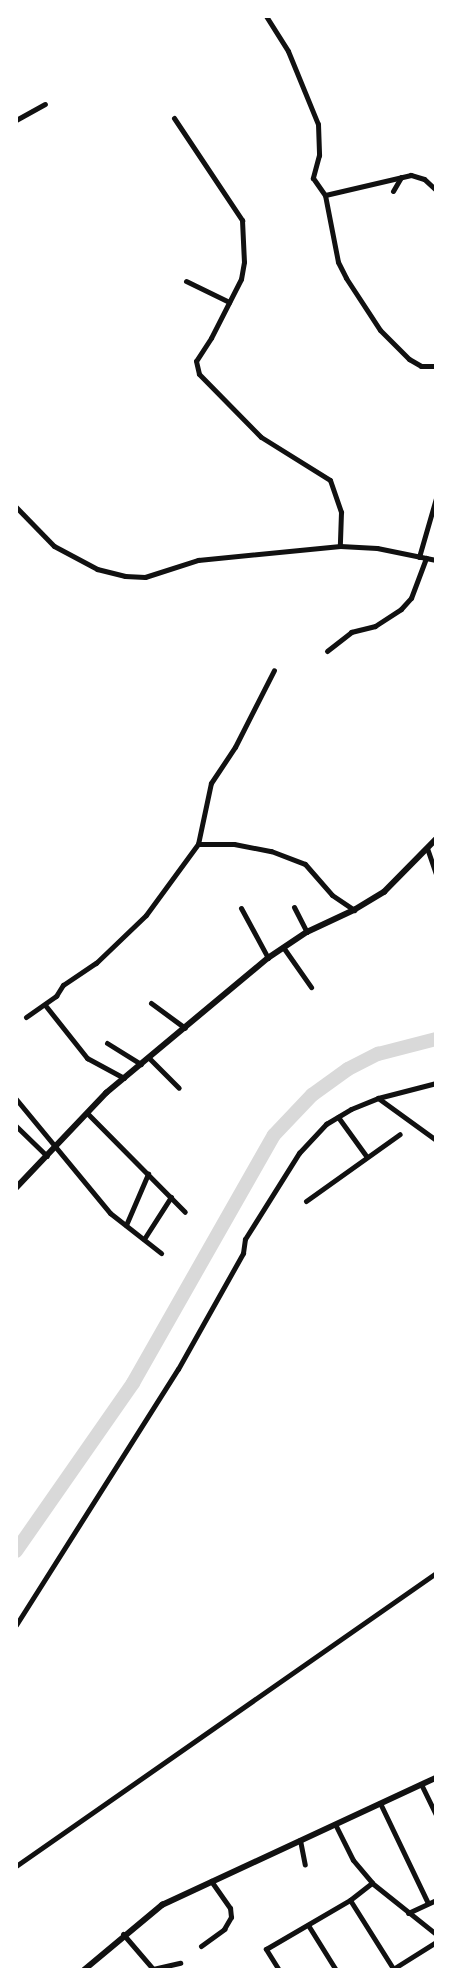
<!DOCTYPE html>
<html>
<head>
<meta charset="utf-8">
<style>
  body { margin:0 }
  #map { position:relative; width:452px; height:1986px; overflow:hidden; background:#fff; font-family:Commissioner,sans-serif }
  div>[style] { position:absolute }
  .river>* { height:14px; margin:-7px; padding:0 7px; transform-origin:7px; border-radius:7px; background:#d9d9d9 }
  .minor>* { height:5px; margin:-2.5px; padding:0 2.5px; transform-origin:2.5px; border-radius:2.5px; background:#111 }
  .tertiary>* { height:5.5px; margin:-2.75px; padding:0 2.75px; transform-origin:2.75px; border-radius:2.75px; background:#111 }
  span { translate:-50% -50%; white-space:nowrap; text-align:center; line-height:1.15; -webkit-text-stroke:4px #fff; paint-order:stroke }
  .frame { position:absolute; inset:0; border:18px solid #fff; pointer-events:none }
</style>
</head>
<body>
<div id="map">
  <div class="river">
    <div style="left:16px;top:1551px;width:205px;rotate:-55.1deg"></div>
    <div style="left:133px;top:1383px;width:285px;rotate:-60.4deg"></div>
    <div style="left:274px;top:1135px;width:55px;rotate:-46.5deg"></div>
    <div style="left:312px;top:1095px;width:44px;rotate:-35.8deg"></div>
    <div style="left:348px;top:1069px;width:34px;rotate:-27deg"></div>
    <div style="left:378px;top:1054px;width:60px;rotate:-14.5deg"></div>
  </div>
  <div class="minor">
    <div style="left:266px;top:16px;width:41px;rotate:57.8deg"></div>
    <div style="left:288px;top:51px;width:79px;rotate:67.7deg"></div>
    <div style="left:318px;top:124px;width:31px;rotate:88deg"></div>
    <div style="left:319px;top:155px;width:24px;rotate:105deg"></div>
    <div style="left:313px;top:178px;width:21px;rotate:55deg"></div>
    <div style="left:174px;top:118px;width:123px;rotate:56.3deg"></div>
    <div style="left:242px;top:220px;width:42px;rotate:87.3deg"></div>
    <div style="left:244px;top:262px;width:17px;rotate:100deg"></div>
    <div style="left:241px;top:279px;width:66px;rotate:117deg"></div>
    <div style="left:211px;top:338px;width:27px;rotate:123deg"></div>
    <div style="left:196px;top:361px;width:13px;rotate:77deg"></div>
    <div style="left:199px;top:374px;width:88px;rotate:45.5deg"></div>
    <div style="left:261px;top:437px;width:81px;rotate:31.9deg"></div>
    <div style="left:330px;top:480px;width:34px;rotate:71deg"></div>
    <div style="left:341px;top:512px;width:34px;rotate:92deg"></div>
    <div style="left:16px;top:120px;width:33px;rotate:-29deg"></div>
    <div style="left:436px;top:190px;width:16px;rotate:-137deg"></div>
    <div style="left:424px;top:179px;width:14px;rotate:-163deg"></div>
    <div style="left:411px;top:175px;width:88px;rotate:166.9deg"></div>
    <div style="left:325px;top:195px;width:68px;rotate:79deg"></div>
    <div style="left:338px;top:262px;width:18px;rotate:63deg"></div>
    <div style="left:346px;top:278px;width:62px;rotate:56.8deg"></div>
    <div style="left:380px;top:330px;width:41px;rotate:45deg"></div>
    <div style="left:409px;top:359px;width:14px;rotate:30deg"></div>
    <div style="left:421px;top:366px;width:15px"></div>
    <div style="left:393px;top:191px;width:16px;rotate:-60deg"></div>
    <div style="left:186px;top:281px;width:48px;rotate:26deg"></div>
    <div style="left:16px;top:507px;width:54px;rotate:45.7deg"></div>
    <div style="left:54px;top:546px;width:49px;rotate:28.1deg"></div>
    <div style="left:97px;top:569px;width:29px;rotate:14deg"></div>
    <div style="left:125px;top:576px;width:20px;rotate:3deg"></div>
    <div style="left:145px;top:577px;width:56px;rotate:-17.8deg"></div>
    <div style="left:198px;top:560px;width:143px;rotate:-5.6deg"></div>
    <div style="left:340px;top:546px;width:37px;rotate:3deg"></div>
    <div style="left:377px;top:548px;width:60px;rotate:11.5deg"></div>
    <div style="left:419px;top:557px;width:61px;rotate:-73.9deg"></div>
    <div style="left:327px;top:651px;width:31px;rotate:-38deg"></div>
    <div style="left:351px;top:632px;width:25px;rotate:-14deg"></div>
    <div style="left:375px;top:626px;width:31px;rotate:-33deg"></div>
    <div style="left:401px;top:609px;width:15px;rotate:-48deg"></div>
    <div style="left:411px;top:598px;width:43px;rotate:-69.4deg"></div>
    <div style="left:198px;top:844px;width:36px"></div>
    <div style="left:234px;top:844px;width:38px;rotate:11deg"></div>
    <div style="left:271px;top:851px;width:36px;rotate:21deg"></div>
    <div style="left:305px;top:864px;width:41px;rotate:48.9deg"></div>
    <div style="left:332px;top:895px;width:27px;rotate:34deg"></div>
    <div style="left:427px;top:848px;width:28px;rotate:71deg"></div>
    <div style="left:294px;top:907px;width:28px;rotate:63deg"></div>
    <div style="left:241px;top:908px;width:57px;rotate:61.6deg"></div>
    <div style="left:283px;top:947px;width:49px;rotate:55deg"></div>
    <div style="left:151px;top:1003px;width:42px;rotate:36.3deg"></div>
    <div style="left:45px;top:1005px;width:68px;rotate:51.6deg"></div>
    <div style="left:87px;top:1058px;width:42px;rotate:28.4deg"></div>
    <div style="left:26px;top:1017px;width:37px;rotate:-35deg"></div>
    <div style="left:56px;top:996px;width:13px;rotate:-58deg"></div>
    <div style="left:63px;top:985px;width:40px;rotate:-34deg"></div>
    <div style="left:96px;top:963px;width:69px;rotate:-43.8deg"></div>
    <div style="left:146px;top:915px;width:88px;rotate:-53.8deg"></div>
    <div style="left:198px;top:844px;width:62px;rotate:-78deg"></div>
    <div style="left:211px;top:783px;width:43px;rotate:-56.3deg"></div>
    <div style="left:235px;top:747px;width:86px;rotate:-63.1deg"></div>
    <div style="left:107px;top:1043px;width:40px;rotate:32deg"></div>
    <div style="left:149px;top:1058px;width:42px;rotate:45deg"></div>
    <div style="left:378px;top:1098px;width:60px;rotate:-14.5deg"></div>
    <div style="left:16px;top:1099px;width:148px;rotate:50.5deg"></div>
    <div style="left:110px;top:1213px;width:65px;rotate:38.1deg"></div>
    <div style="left:87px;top:1113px;width:139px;rotate:45.3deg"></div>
    <div style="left:338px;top:1117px;width:49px;rotate:54.1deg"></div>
    <div style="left:16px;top:1126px;width:43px;rotate:44.1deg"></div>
    <div style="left:306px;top:1201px;width:115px;rotate:-35.5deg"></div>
    <div style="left:126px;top:1225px;width:56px;rotate:-66.7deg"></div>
    <div style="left:144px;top:1239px;width:50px;rotate:-57.3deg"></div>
    <div style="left:16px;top:1625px;width:303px;rotate:-57.7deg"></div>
    <div style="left:178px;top:1369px;width:133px;rotate:-60.7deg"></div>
    <div style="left:243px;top:1253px;width:14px;rotate:-82deg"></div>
    <div style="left:245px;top:1239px;width:102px;rotate:-57.9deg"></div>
    <div style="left:299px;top:1153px;width:40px;rotate:-47deg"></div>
    <div style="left:326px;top:1124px;width:29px;rotate:-31deg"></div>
    <div style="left:351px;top:1109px;width:29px;rotate:-22deg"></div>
    <div style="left:378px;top:1098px;width:72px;rotate:35.9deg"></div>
    <div style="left:421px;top:1784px;width:34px;rotate:64deg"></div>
    <div style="left:380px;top:1803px;width:111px;rotate:64.4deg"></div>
    <div style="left:335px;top:1824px;width:40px;rotate:63.4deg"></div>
    <div style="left:353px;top:1860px;width:30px;rotate:50deg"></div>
    <div style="left:372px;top:1883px;width:82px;rotate:38.6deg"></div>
    <div style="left:300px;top:1840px;width:25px;rotate:79deg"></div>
    <div style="left:16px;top:1866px;width:512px;rotate:-34.9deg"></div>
    <div style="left:350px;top:1900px;width:83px;rotate:57.8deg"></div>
    <div style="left:408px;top:1913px;width:31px;rotate:-25deg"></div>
    <div style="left:308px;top:1925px;width:53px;rotate:58.1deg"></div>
    <div style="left:123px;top:1934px;width:46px;rotate:49.4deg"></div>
    <div style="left:153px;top:1969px;width:28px;rotate:-13deg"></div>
    <div style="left:201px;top:1946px;width:29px;rotate:-36deg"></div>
    <div style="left:224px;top:1929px;width:14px;rotate:-60deg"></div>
    <div style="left:231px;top:1917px;width:9px;rotate:-96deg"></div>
    <div style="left:230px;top:1908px;width:33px;rotate:-125deg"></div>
    <div style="left:393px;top:1969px;width:51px;rotate:-32.1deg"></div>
    <div style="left:279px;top:1970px;width:25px;rotate:-122deg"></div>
    <div style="left:266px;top:1949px;width:97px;rotate:-30.3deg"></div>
    <div style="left:350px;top:1900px;width:28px;rotate:-38deg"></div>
  </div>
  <div class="tertiary">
    <div style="left:16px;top:1188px;width:131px;rotate:-46.5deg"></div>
    <div style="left:106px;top:1093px;width:211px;rotate:-39.8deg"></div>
    <div style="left:268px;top:958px;width:47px;rotate:-33.7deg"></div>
    <div style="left:307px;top:932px;width:52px;rotate:-25.1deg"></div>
    <div style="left:354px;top:910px;width:35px;rotate:-31deg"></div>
    <div style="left:384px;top:892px;width:74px;rotate:-45.5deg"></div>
    <div style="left:84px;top:1970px;width:102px;rotate:-39.8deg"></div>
    <div style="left:162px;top:1905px;width:302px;rotate:-24.9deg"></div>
  </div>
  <div class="frame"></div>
</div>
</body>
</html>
